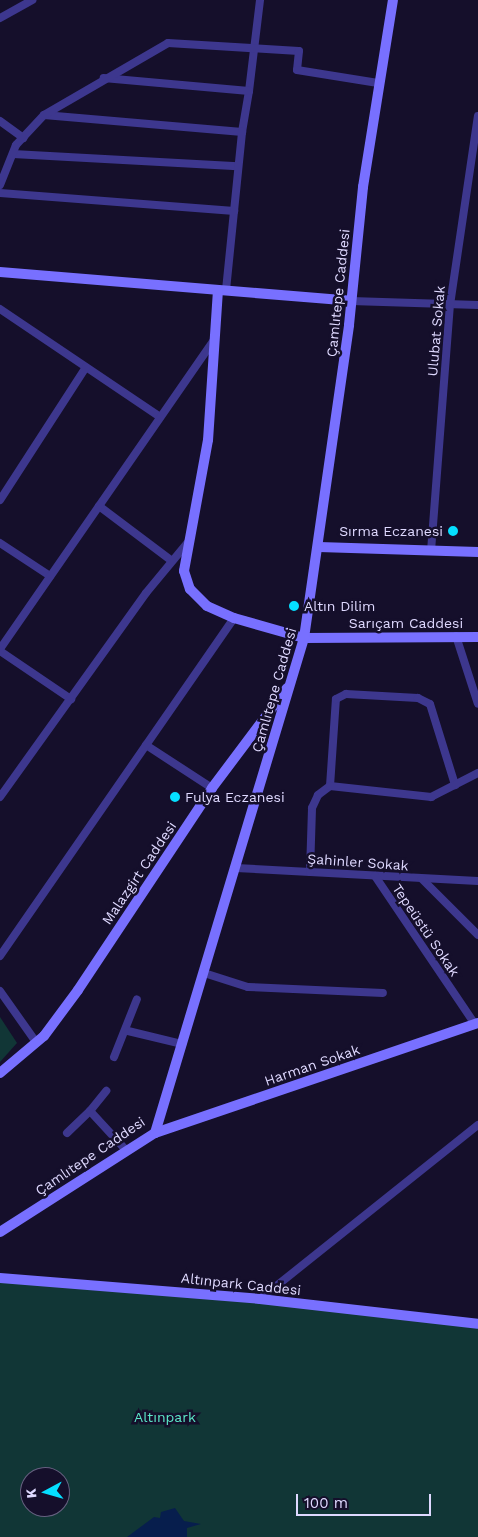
<!DOCTYPE html>
<html>
<head>
<meta charset="utf-8">
<style>
  body { margin:0 }
  #map { position:relative; width:478px; height:1537px; overflow:hidden; background:#150f2b; font-family:"Work Sans",sans-serif }
  div>[style] { position:absolute }
  .green>* { inset:0; background:#113636 }
  .water>* { inset:0; background:#071e4d }
  .street>* { height:8px; margin:-4px; padding:0 4px; transform-origin:4px; border-radius:4px; background:#3d378e }
  .secondary>* { height:10px; margin:-5px; padding:0 5px; transform-origin:5px; border-radius:5px; background:#7870ff }
  .dots>* { width:14px; height:14px; translate:-50% -50%; box-sizing:border-box; border:2px solid #150f2b; border-radius:50% }
  span { translate:-50% -50%; white-space:nowrap; text-align:center; line-height:1.15; -webkit-text-stroke:5px #150f2b; paint-order:stroke }
  .street-label { font-size:14px; color:#dfd9ff }
  .poi-label { font-size:14px; color:#dfd9ff }
  .right { translate:-100% -50%; text-align:right }
  .left { translate:0 -50%; text-align:left }
  .park-label { font-size:14px; color:#5ce9c9 }
  .north { position:absolute; left:20px; top:1467px; width:50px; height:50px; box-sizing:border-box; background:#150f2b; border:1px solid #666080; border-radius:50%; rotate:264deg; font-size:14px; font-weight:700; line-height:20px; text-align:center; color:#dfd9ff }
  .north::after { content:''; display:block; margin:auto; width:18px; height:22px; background:#05dfff; clip-path:polygon(50% 0,100% 100%,50% 72%,0 100%) }
  .scale { position:absolute; left:296px; top:1494px; width:135px; height:22px; box-sizing:border-box; border:2px solid #dfd9ff; border-top:0; padding-left:6px; font-size:15px; line-height:18px; white-space:nowrap; color:#dfd9ff; -webkit-text-stroke:4px #150f2b; paint-order:stroke }
</style>
</head>
<body>
<div id="map">
  <div class="green">
    <div style="clip-path:polygon(0 1017px,17px 1043px,0 1062px)"></div>
    <div style="clip-path:polygon(evenodd,0 1278px,478px 1324px,478px 1537px,0 1537px,0 1278px,30px 1477px,60px 1477px,60px 1507px,30px 1507px,30px 1477px)"></div>
  </div>
  <div class="water">
    <div style="clip-path:polygon(175px 1508px,184px 1521px,201px 1524px,187px 1528px,187px 1537px,127px 1537px,154px 1517px,160px 1518px,161px 1512px)"></div>
  </div>
  <div class="street">
    <div style="left:0;top:18px;width:37px;rotate:-29deg"></div>
    <div style="left:249px;top:91px;width:92px;rotate:-83.1deg"></div>
    <div style="left:44px;top:115px;width:199px;rotate:4.9deg"></div>
    <div style="left:242px;top:132px;width:42px;rotate:-80.3deg"></div>
    <div style="left:249px;top:91px;width:146px;rotate:-174.9deg"></div>
    <div style="left:0;top:121px;width:29px;rotate:36deg"></div>
    <div style="left:13px;top:154px;width:225px;rotate:3.1deg"></div>
    <div style="left:0;top:185px;width:43px;rotate:-68.2deg"></div>
    <div style="left:16px;top:145px;width:41px;rotate:-47deg"></div>
    <div style="left:44px;top:115px;width:143px;rotate:-30.1deg"></div>
    <div style="left:168px;top:43px;width:131px;rotate:3.5deg"></div>
    <div style="left:299px;top:51px;width:19px;rotate:96deg"></div>
    <div style="left:297px;top:70px;width:82px;rotate:9.1deg"></div>
    <div style="left:0;top:193px;width:235px;rotate:4.4deg"></div>
    <div style="left:226px;top:290px;width:159px;rotate:-84.2deg"></div>
    <div style="left:351px;top:301px;width:127px;rotate:1.8deg"></div>
    <div style="left:0;top:309px;width:193px;rotate:34deg"></div>
    <div style="left:0;top:500px;width:158px;rotate:-57.1deg"></div>
    <div style="left:99px;top:506px;width:91px;rotate:37deg"></div>
    <div style="left:0;top:543px;width:60px;rotate:33.4deg"></div>
    <div style="left:431px;top:551px;width:247px;rotate:-85.6deg"></div>
    <div style="left:450px;top:305px;width:191px;rotate:-81.6deg"></div>
    <div style="left:456px;top:636px;width:71px;rotate:72.1deg"></div>
    <div style="left:0;top:649px;width:377px;rotate:-55.3deg"></div>
    <div style="left:0;top:651px;width:86px;rotate:34.1deg"></div>
    <div style="left:146px;top:745px;width:79px;rotate:33.1deg"></div>
    <div style="left:330px;top:786px;width:87px;rotate:-86.1deg"></div>
    <div style="left:336px;top:699px;width:11px;rotate:-27deg"></div>
    <div style="left:346px;top:694px;width:72px;rotate:3.2deg"></div>
    <div style="left:418px;top:698px;width:13px;rotate:27deg"></div>
    <div style="left:430px;top:704px;width:85px;rotate:72.8deg"></div>
    <div style="left:0;top:797px;width:251px;rotate:-54.4deg"></div>
    <div style="left:146px;top:593px;width:67px;rotate:-50.4deg"></div>
    <div style="left:236px;top:868px;width:242px;rotate:3.1deg"></div>
    <div style="left:310px;top:872px;width:64px;rotate:-88.2deg"></div>
    <div style="left:312px;top:808px;width:14px;rotate:-65deg"></div>
    <div style="left:318px;top:795px;width:15px;rotate:-37deg"></div>
    <div style="left:330px;top:786px;width:102px;rotate:6.2deg"></div>
    <div style="left:431px;top:797px;width:53px;rotate:-27.1deg"></div>
    <div style="left:375px;top:876px;width:177px;rotate:56deg"></div>
    <div style="left:422px;top:879px;width:79px;rotate:45deg"></div>
    <div style="left:0;top:956px;width:411px;rotate:-55.3deg"></div>
    <div style="left:204px;top:973px;width:46px;rotate:17.7deg"></div>
    <div style="left:248px;top:987px;width:135px;rotate:2.5deg"></div>
    <div style="left:0;top:991px;width:62px;rotate:54.8deg"></div>
    <div style="left:128px;top:1031px;width:56px;rotate:13.5deg"></div>
    <div style="left:114px;top:1057px;width:62px;rotate:-68.4deg"></div>
    <div style="left:90px;top:1111px;width:26px;rotate:-51deg"></div>
    <div style="left:67px;top:1133px;width:32px;rotate:-44deg"></div>
    <div style="left:90px;top:1111px;width:53px;rotate:47.3deg"></div>
    <div style="left:260px;top:1299px;width:279px;rotate:-38.6deg"></div>
  </div>
  <div class="secondary">
    <div style="left:0;top:272px;width:352px;rotate:4.7deg"></div>
    <div style="left:218px;top:290px;width:150px;rotate:93.8deg"></div>
    <div style="left:208px;top:440px;width:133px;rotate:100.4deg"></div>
    <div style="left:184px;top:571px;width:19px;rotate:72deg"></div>
    <div style="left:190px;top:589px;width:24px;rotate:45deg"></div>
    <div style="left:207px;top:606px;width:30px;rotate:24deg"></div>
    <div style="left:234px;top:618px;width:73px;rotate:15.9deg"></div>
    <div style="left:304px;top:638px;width:174px;rotate:-0.3deg"></div>
    <div style="left:319px;top:547px;width:159px;rotate:1.8deg"></div>
    <div style="left:0;top:1073px;width:57px;rotate:-40.1deg"></div>
    <div style="left:44px;top:1036px;width:57px;rotate:-53.5deg"></div>
    <div style="left:78px;top:990px;width:242px;rotate:-56.4deg"></div>
    <div style="left:212px;top:788px;width:125px;rotate:-53.1deg"></div>
    <div style="left:155px;top:1133px;width:341px;rotate:-18.8deg"></div>
    <div style="left:0;top:1232px;width:184px;rotate:-32.6deg"></div>
    <div style="left:155px;top:1133px;width:517px;rotate:-73.25deg"></div>
    <div style="left:304px;top:638px;width:316px;rotate:-81.8deg"></div>
    <div style="left:349px;top:325px;width:139px;rotate:-84.2deg"></div>
    <div style="left:363px;top:187px;width:189px;rotate:-80.9deg"></div>
    <div style="left:0;top:1278px;width:261px;rotate:4.6deg"></div>
    <div style="left:260px;top:1299px;width:219px;rotate:6.5deg"></div>
  </div>
  <div class="dots">
    <div style="left:453px;top:531px;background:#05dfff"></div>
    <div style="left:294px;top:606px;background:#05dfff"></div>
    <div style="left:175px;top:797px;background:#05dfff"></div>
  </div>
  <div class="street-label">
    <span style="left:338px;top:293px;rotate:-84deg">Çamlıtepe Caddesi</span>
    <span style="left:436px;top:331px;rotate:-85deg">Ulubat Sokak</span>
    <span style="left:406px;top:623px">Sarıçam Caddesi</span>
    <span style="left:274px;top:690px;rotate:-74deg">Çamlıtepe Caddesi</span>
    <span style="left:358px;top:862px;rotate:4deg">Şahinler Sokak</span>
    <span style="left:139px;top:873px;rotate:-56deg">Malazgirt Caddesi</span>
    <span style="left:426px;top:930px;rotate:56deg">Tepeüstü Sokak</span>
    <span style="left:312px;top:1065px;rotate:-19deg">Harman Sokak</span>
    <span style="left:90px;top:1156px;rotate:-34deg">Çamlıtepe Caddesi</span>
    <span style="left:241px;top:1284px;rotate:6deg">Altınpark Caddesi</span>
  </div>
  <div class="poi-label">
    <span class="right" style="left:443px;top:531px">Sırma Eczanesi</span>
    <span class="left" style="left:304px;top:606px">Altın Dilim</span>
    <span class="left" style="left:185px;top:797px">Fulya Eczanesi</span>
  </div>
  <div class="park-label">
    <span style="left:165px;top:1417px">Altınpark</span>
  </div>
  <div class="north">K</div>
  <div class="scale">100 m</div>
</div>
</body>
</html>
